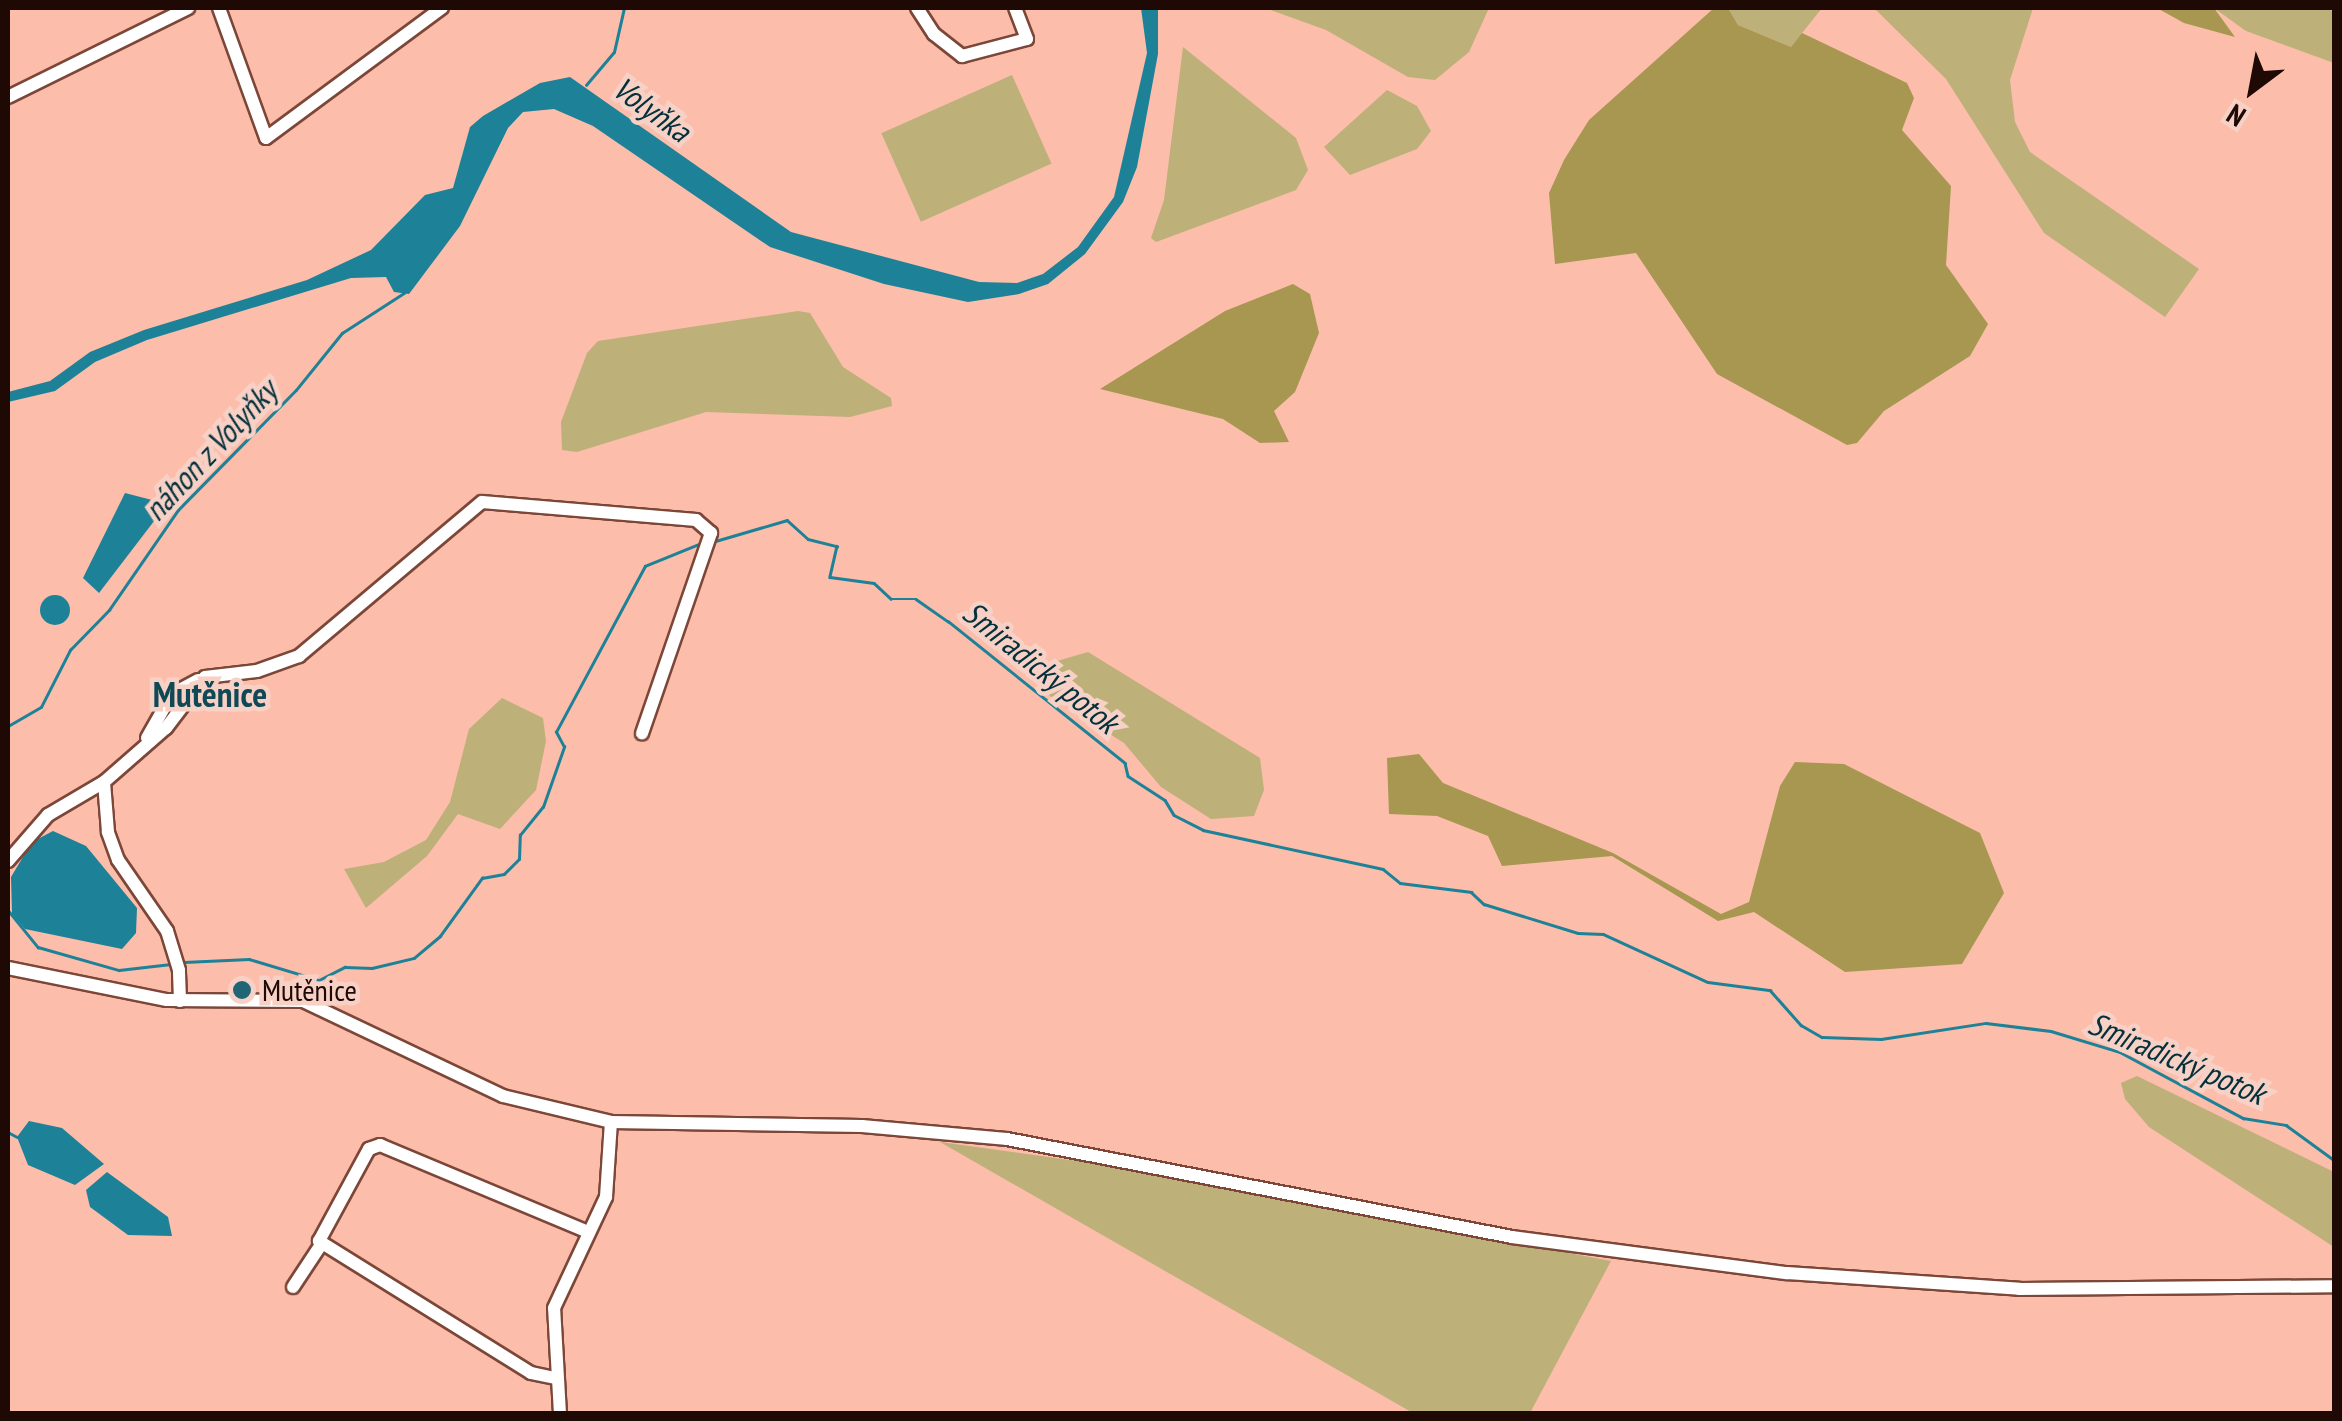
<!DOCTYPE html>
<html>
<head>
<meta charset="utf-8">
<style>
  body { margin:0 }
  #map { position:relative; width:2342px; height:1421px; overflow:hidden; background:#fcbdab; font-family:"PT Sans Narrow",sans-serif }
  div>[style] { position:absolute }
  .green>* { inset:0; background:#bdb079; transform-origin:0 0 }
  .forest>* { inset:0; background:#a79751 }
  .water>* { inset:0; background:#1d8197 }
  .round { border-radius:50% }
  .stream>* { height:2.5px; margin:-1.25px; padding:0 1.25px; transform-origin:1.25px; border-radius:1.25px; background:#1d8197 }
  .roads { filter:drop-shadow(2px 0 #7c4738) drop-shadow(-2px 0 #7c4738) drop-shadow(0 2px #7c4738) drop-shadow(0 -2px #7c4738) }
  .minor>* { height:12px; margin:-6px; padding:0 6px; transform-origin:6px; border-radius:6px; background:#fff }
  .dots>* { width:28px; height:28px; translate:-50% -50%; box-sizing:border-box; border:5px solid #f8d1c6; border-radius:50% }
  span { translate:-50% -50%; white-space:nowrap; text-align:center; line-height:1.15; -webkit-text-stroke:9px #f8d1c6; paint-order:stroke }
  .poi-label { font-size:30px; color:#1e0904 }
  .left { translate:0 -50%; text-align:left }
  .water-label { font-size:32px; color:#03303a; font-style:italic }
  .quarter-label { font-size:35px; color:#0f4956; font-weight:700 }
  .frame { position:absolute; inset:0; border:10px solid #1e0904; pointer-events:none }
  .north { position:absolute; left:2202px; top:40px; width:100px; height:100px; -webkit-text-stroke:8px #f8d1c6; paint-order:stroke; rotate:212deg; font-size:28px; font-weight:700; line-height:40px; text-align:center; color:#1e0904 }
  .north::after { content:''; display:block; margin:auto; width:35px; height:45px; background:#1e0904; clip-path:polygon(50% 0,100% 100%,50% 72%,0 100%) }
</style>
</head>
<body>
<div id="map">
  <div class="green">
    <div style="clip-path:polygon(1265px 8px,1489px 8px,1469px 52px,1435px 80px,1408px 77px,1326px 30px)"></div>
    <div style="clip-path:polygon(1728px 8px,1822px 8px,1791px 47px,1738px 25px)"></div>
    <div style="clip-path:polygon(1874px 8px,2033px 8px,2010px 80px,2015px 122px,2030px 152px,2199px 269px,2165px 317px,2044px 233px,1946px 79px)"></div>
    <div style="clip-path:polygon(2214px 8px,2326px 8px,2334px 12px,2334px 63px,2246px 31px)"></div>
    <div style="clip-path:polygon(1183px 47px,1296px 138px,1308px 170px,1296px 190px,1156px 242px,1151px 238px,1164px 200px)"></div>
    <div style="left:1012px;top:75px;width:97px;height:143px;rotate:66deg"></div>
    <div style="clip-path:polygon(1387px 90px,1417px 106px,1431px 131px,1417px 149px,1350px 175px,1324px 147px)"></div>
    <div style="clip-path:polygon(798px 311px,810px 313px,843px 367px,891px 398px,892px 406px,850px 417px,706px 412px,577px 452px,562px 450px,561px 422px,587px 353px,598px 341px)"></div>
    <div style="clip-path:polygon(1088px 652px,1260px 758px,1264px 790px,1254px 816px,1211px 819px,1161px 787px,1124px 743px,1047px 694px,1037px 677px,1047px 664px)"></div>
    <div style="clip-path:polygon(502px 698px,543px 718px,546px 741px,536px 790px,500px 829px,458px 814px,427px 856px,366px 908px,344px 869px,384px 862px,426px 840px,450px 802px,469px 729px)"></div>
    <div style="clip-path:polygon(2137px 1076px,2334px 1172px,2334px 1247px,2149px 1127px,2125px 1099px,2121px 1083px)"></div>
    <div style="clip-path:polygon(940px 1142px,1113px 1166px,1611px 1261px,1530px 1413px,1413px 1413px)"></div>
  </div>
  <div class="forest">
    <div style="clip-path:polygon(1714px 8px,1728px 8px,1738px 25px,1791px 47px,1802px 33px,1907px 83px,1914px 98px,1902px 130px,1951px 186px,1946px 265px,1988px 324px,1970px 356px,1884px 411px,1857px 443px,1847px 445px,1717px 374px,1636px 253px,1555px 264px,1549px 193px,1564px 160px,1589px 120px)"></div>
    <div style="clip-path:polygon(2157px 8px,2214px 8px,2235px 37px,2184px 23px)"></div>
    <div style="clip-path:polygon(1293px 284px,1310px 294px,1319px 333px,1295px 392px,1274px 411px,1289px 442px,1260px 443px,1223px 419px,1100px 389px,1225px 311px)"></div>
    <div style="clip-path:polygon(1419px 754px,1443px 783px,1613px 853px,1721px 914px,1749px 902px,1780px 786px,1795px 762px,1844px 764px,1980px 833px,2004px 893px,1962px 964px,1845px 972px,1754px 912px,1718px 921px,1612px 856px,1502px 866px,1488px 836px,1437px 816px,1389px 814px,1387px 758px)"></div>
  </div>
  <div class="water">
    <div style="clip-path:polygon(1141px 8px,1158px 8px,1158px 54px,1137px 167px,1123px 202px,1085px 254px,1048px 284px,1019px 294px,968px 302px,884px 284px,770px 247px,593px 126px,554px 109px,523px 112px,508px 128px,460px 226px,409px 294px,394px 292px,386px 277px,351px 278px,147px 340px,95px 362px,55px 391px,8px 402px,8px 392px,50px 381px,90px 352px,144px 330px,307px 280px,371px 250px,425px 195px,453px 188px,470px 127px,483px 116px,540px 83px,570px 77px,791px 232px,979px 282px,1017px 283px,1043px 274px,1078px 247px,1114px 197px,1147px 53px)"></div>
    <div style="clip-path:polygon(125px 493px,152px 500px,161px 512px,99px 593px,83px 578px)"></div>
    <div class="round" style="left:40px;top:595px;width:30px;height:30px"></div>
    <div style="clip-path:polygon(53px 831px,86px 846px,137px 908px,136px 933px,122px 949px,25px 929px,12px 914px,11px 877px,32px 842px)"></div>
    <div style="clip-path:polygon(29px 1121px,62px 1128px,104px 1164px,75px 1185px,28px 1165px,17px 1137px)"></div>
    <div style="clip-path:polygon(107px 1172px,168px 1217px,172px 1236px,128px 1235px,90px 1207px,86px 1190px)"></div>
  </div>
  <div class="stream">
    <div style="left:586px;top:85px;width:43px;rotate:-49.7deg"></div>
    <div style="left:614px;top:52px;width:45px;rotate:-77.2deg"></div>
    <div style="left:712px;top:542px;width:78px;rotate:-16.3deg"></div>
    <div style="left:787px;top:520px;width:28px;rotate:42deg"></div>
    <div style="left:808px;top:539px;width:30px;rotate:14deg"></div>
    <div style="left:837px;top:546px;width:32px;rotate:103deg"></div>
    <div style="left:830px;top:577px;width:44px;rotate:7.8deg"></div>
    <div style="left:874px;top:583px;width:23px;rotate:43deg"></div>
    <div style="left:891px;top:599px;width:25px"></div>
    <div style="left:916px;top:599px;width:39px;rotate:35deg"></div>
    <div style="left:948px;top:621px;width:227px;rotate:38.7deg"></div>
    <div style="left:1125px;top:763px;width:13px;rotate:77deg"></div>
    <div style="left:1128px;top:776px;width:44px;rotate:33deg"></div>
    <div style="left:1165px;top:800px;width:17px;rotate:59deg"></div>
    <div style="left:1174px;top:815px;width:33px;rotate:27deg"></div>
    <div style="left:1203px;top:830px;width:184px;rotate:12.2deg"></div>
    <div style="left:1383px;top:869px;width:22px;rotate:39deg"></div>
    <div style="left:1400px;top:883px;width:72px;rotate:7.2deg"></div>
    <div style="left:1471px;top:892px;width:18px;rotate:43deg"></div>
    <div style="left:1484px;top:904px;width:98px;rotate:17.1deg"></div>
    <div style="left:1578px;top:933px;width:25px;rotate:2deg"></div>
    <div style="left:1603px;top:934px;width:115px;rotate:24.6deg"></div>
    <div style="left:1708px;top:982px;width:63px;rotate:7.4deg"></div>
    <div style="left:1770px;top:990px;width:47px;rotate:48.5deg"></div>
    <div style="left:1801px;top:1025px;width:24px;rotate:30deg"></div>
    <div style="left:1822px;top:1037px;width:59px;rotate:1.9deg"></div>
    <div style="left:1881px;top:1039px;width:106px;rotate:-8.7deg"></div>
    <div style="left:1986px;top:1023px;width:65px;rotate:7deg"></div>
    <div style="left:2051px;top:1031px;width:72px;rotate:16.9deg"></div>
    <div style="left:2120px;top:1052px;width:140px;rotate:28.2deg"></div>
    <div style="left:2243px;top:1118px;width:44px;rotate:9.2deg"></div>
    <div style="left:2286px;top:1125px;width:59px;rotate:36.1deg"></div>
    <div style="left:8px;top:726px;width:38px;rotate:-30deg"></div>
    <div style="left:41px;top:707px;width:64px;rotate:-63deg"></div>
    <div style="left:70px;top:650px;width:56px;rotate:-45.7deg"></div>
    <div style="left:109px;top:610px;width:121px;rotate:-55.4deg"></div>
    <div style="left:178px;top:510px;width:168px;rotate:-45.5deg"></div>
    <div style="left:296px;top:390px;width:73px;rotate:-51.1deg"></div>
    <div style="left:342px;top:333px;width:74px;rotate:-32.8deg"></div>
    <div style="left:8px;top:910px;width:48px;rotate:51deg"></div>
    <div style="left:38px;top:947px;width:84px;rotate:15.9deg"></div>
    <div style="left:119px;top:970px;width:52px;rotate:-6.6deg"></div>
    <div style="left:184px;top:962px;width:65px;rotate:-2.6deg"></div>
    <div style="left:249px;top:959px;width:73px;rotate:16.7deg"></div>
    <div style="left:319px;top:980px;width:29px;rotate:-27deg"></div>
    <div style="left:345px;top:967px;width:27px;rotate:2deg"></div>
    <div style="left:372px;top:968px;width:43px;rotate:-13.4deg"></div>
    <div style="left:414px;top:958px;width:34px;rotate:-40deg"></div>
    <div style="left:440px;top:936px;width:72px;rotate:-54.1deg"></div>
    <div style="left:482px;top:878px;width:22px;rotate:-10deg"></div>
    <div style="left:504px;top:874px;width:21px;rotate:-45deg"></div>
    <div style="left:519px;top:859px;width:24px;rotate:-88deg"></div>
    <div style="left:520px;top:835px;width:36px;rotate:-51deg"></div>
    <div style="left:543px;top:807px;width:64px;rotate:-70.7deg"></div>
    <div style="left:564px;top:747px;width:17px;rotate:-118deg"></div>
    <div style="left:556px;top:732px;width:188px;rotate:-61.8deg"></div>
    <div style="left:645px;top:566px;width:58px;rotate:-22.2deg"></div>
    <div style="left:8px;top:1132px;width:10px;rotate:29deg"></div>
  </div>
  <div class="roads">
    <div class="minor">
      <div style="left:219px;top:8px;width:138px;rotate:70.1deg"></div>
      <div style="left:266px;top:138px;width:219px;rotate:-36.5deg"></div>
      <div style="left:917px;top:8px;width:31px;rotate:57deg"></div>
      <div style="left:934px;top:34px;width:36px;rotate:38deg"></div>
      <div style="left:962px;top:56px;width:67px;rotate:-14.7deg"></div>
      <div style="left:1027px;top:39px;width:33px;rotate:-111deg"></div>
      <div style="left:8px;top:97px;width:201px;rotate:-26.3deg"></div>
      <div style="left:147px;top:738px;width:51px;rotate:-60.4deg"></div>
      <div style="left:172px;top:694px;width:30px;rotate:-28deg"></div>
      <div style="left:8px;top:861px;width:61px;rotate:-49deg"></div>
      <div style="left:48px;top:815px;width:65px;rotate:-30.5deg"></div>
      <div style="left:8px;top:968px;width:162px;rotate:11.4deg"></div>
      <div style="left:167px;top:1000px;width:136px;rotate:0.4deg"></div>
      <div style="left:303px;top:1001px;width:221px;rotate:25.4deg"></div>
      <div style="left:503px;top:1096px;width:111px;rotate:13.5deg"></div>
      <div style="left:611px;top:1122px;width:251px;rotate:0.9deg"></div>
      <div style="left:862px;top:1126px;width:146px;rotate:5.1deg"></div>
      <div style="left:1007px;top:1139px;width:514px;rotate:10.98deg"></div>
      <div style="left:1512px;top:1237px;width:277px;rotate:7.5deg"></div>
      <div style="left:1787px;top:1273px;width:233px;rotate:3.9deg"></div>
      <div style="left:2019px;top:1289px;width:315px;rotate:-0.5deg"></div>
      <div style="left:180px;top:1001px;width:31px;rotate:-92deg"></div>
      <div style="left:179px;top:970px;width:41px;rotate:-107.1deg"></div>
      <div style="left:167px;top:931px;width:86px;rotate:-124.6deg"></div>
      <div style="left:118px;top:860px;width:30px;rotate:-110deg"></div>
      <div style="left:108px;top:832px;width:50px;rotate:-94.6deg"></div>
      <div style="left:104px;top:782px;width:82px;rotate:-41.1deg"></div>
      <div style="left:166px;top:728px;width:64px;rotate:-52.6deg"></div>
      <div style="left:205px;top:677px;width:52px;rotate:-6.6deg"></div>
      <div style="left:257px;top:671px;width:45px;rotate:-19.7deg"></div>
      <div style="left:299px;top:656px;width:239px;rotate:-40.1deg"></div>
      <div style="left:482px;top:502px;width:215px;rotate:4.8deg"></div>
      <div style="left:696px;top:520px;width:20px;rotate:41deg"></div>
      <div style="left:711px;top:533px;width:212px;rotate:109deg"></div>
      <div style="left:293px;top:1287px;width:49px;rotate:-56.6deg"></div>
      <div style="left:555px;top:1378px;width:25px;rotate:-168deg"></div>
      <div style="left:531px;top:1373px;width:250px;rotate:-148.1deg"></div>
      <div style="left:319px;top:1241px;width:105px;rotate:-61.5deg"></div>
      <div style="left:369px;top:1149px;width:12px;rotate:-20deg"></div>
      <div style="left:380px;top:1145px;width:225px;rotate:22.7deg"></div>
      <div style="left:560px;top:1414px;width:106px;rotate:-93.2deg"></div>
      <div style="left:554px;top:1308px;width:123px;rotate:-64.9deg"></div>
      <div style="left:606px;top:1197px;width:75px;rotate:-86.2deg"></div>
    </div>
  </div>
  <div class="dots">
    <div style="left:242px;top:990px;background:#1f6575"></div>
  </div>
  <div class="poi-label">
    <span class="left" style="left:262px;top:990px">Mutěnice</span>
  </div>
  <div class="water-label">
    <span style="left:652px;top:109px;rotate:36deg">Volyňka</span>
    <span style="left:210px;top:450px;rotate:-47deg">náhon z Volyňky</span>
    <span style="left:1041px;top:667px;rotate:39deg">Smiradický potok</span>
    <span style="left:2177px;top:1058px;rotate:23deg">Smiradický potok</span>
  </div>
  <div class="quarter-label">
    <span style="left:210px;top:694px">Mutěnice</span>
  </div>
  <div class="frame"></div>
  <div class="north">N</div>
</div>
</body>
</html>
